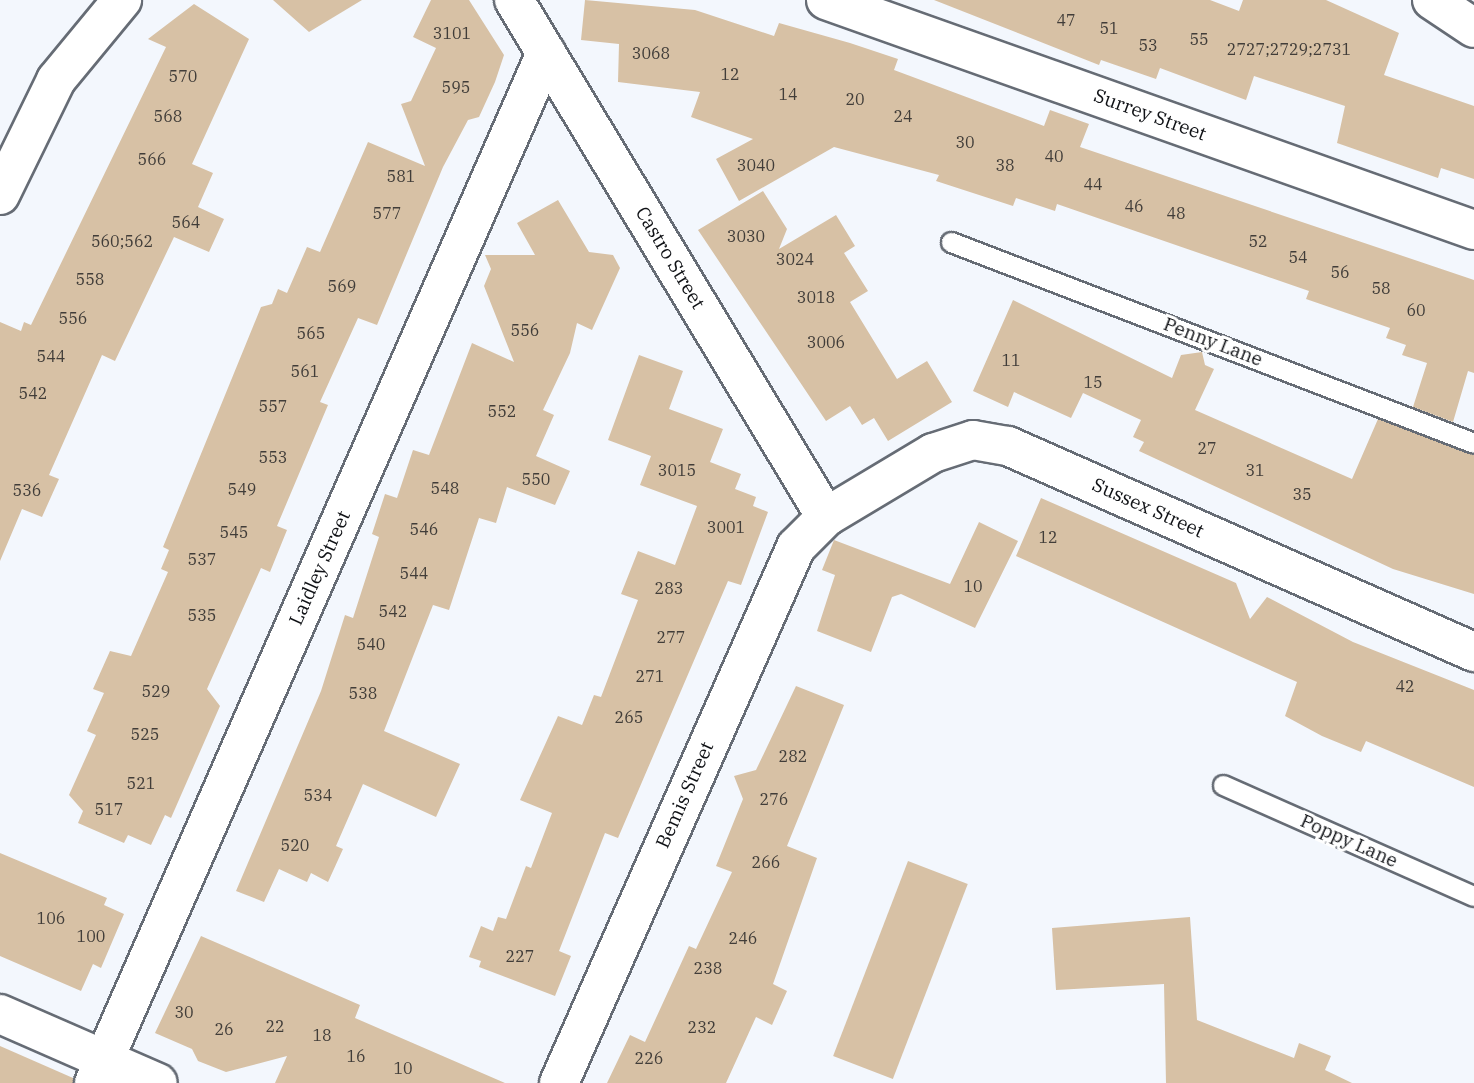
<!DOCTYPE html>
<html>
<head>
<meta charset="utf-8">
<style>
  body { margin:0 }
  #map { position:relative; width:1474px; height:1083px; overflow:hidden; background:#f3f7fd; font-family:"IBM Plex Serif",serif }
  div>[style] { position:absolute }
  .building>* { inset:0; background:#d7c1a5; transform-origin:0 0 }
  .roads { filter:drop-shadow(2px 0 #666c75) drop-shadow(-2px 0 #666c75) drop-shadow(0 2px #666c75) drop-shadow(0 -2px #666c75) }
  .lane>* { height:19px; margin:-9.5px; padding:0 9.5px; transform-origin:9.5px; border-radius:9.5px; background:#fff }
  .street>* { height:38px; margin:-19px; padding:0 19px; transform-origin:19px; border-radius:19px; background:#fff }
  span { translate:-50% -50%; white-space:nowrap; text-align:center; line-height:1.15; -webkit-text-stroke:6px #fff; paint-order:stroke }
  .number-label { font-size:16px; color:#413d39 }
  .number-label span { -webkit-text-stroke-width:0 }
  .street-label { font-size:19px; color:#0f1115 }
</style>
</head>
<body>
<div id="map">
  <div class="building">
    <div style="clip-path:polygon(273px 0,362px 0,309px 32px)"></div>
    <div style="clip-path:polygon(431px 0,469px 0,504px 55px,495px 82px,479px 117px,468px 120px,443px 167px,377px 325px,358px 318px,320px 402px,328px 405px,277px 526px,287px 530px,270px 572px,261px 568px,207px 689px,220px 706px,171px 818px,165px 815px,151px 845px,128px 835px,124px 843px,78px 823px,83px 811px,69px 795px,96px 735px,87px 731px,104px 693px,93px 689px,110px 651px,131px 656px,168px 572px,161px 569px,169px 550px,163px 547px,261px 307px,272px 304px,278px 289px,287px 293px,307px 247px,320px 252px,368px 142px,425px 166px,401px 104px,411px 101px,436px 48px,413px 37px)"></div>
    <div style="clip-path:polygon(585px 0,695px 10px,774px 36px,779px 23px,850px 43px,898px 59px,894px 70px,1044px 126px,1050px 110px,1089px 124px,1080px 147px,1474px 280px,1474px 373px,1468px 371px,1453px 422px,1413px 407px,1427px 363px,1402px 355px,1406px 345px,1386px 338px,1390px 328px,1306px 299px,1309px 291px,1057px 204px,1055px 211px,1016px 198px,1013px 206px,936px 181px,939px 175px,834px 147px,739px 201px,716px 159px,753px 139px,691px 117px,700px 92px,618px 82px,619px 44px,581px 40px)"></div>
    <div style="clip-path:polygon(934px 0,1210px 0,1239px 11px,1243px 0,1326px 0,1399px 33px,1384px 75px,1474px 106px,1474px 179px,1441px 168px,1438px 178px,1337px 143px,1345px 106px,1254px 76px,1246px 100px,1160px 68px,1156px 79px,1101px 60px,1099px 65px)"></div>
    <div style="clip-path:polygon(194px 4px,249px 39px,192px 164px,213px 173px,198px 207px,224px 219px,209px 252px,174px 237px,115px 361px,102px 355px,49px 475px,59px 479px,42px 517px,22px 509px,0 561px,0 322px,21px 331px,24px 322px,31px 325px,166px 47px,148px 39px)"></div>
    <div style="clip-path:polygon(763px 191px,787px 229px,779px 249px,836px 215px,855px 246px,844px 253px,868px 291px,850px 302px,897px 379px,927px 361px,952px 402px,888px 441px,874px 418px,862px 425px,850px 406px,826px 421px,698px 230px)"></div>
    <div style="clip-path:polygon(558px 200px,589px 252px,613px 255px,620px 268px,592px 330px,577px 323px,570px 353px,543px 410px,554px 415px,536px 456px,570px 471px,555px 505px,507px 487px,496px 523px,479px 518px,449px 610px,433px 605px,384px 731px,460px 764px,436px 817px,363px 784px,336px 846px,343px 849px,328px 882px,311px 873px,307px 882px,279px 869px,264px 902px,236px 891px,321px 691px,345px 615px,353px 618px,379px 537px,372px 534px,385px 494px,397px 498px,413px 450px,429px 455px,472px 343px,514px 362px,484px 286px,491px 269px,485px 255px,535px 255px,517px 223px)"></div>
    <div style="clip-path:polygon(1013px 300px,1172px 378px,1181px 355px,1202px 352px,1205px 365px,1214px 369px,1195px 410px,1352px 479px,1378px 419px,1474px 455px,1474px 594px,1393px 569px,1139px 451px,1144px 442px,1133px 437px,1141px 420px,1083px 393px,1071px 418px,1014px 392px,1008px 407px,973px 391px)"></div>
    <div style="clip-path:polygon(639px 355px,683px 371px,669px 409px,723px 429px,710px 462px,741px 474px,735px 489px,756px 497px,753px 506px,768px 512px,741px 585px,728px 581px,618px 838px,605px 833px,559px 951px,571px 956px,555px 996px,479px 967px,481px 961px,469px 957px,481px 926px,493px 931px,498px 917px,506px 919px,526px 866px,531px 868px,552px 813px,520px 800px,558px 716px,582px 725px,594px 695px,601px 697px,638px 600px,621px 594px,638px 551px,675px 565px,697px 506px,640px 485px,651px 456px,608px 440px)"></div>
    <div style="clip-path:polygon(1041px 498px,1236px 583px,1250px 619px,1267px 597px,1353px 642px,1474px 690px,1474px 787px,1366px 741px,1361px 752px,1322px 736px,1285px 716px,1297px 682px,1016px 556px)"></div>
    <div style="clip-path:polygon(979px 522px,1018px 541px,975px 628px,901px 594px,892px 597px,871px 652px,817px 631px,835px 575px,822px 570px,834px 540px,950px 584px)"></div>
    <div style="clip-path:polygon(796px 686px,844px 705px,787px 846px,817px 858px,773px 984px,787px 991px,772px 1025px,756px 1017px,726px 1083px,607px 1083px,630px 1035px,645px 1042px,689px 946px,696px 949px,732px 872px,716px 866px,743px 799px,734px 776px,756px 770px)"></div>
    <div style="clip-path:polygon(0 853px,107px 898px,104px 905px,124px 914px,101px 968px,93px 964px,81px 991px,0 956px)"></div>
    <div style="left:908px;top:861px;width:64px;height:209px;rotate:21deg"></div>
    <div style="clip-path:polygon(1190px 917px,1197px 1020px,1294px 1058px,1299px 1043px,1331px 1056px,1325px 1070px,1352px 1083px,1166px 1083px,1164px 984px,1056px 990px,1052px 928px)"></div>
    <div style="clip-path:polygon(201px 936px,360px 1005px,355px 1018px,505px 1083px,275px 1083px,287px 1056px,226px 1072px,198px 1061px,192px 1049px,155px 1033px)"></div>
    <div style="clip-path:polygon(0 1046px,73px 1078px,73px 1083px,0 1083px)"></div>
  </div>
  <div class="roads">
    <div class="lane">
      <div style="left:951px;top:242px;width:560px;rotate:21.02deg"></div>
      <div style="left:1223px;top:785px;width:274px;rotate:23.9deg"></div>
    </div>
    <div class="street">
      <div style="left:514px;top:0;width:604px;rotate:58.89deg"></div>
      <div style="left:826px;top:0;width:688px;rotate:19.54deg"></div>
      <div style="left:1432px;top:0;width:50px;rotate:33.7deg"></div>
      <div style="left:0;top:195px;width:128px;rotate:-64deg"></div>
      <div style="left:56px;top:80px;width:104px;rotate:-50.5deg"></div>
      <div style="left:0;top:1014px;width:172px;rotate:23.6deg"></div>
      <div style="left:94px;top:1083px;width:1125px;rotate:-66.31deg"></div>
      <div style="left:559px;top:1083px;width:586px;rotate:-66.15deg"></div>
      <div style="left:796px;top:547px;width:42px;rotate:-45deg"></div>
      <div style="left:826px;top:517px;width:125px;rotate:-30.9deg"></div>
      <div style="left:933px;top:453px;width:42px;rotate:-18deg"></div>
      <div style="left:973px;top:440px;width:36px;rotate:10deg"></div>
      <div style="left:1008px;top:446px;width:510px;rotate:23.85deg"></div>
    </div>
  </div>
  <div class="number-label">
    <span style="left:1066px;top:20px">47</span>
    <span style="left:1109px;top:28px">51</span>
    <span style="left:452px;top:33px">3101</span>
    <span style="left:1199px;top:39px">55</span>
    <span style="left:1148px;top:45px">53</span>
    <span style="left:1289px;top:49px">2727;2729;2731</span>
    <span style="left:651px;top:53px">3068</span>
    <span style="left:730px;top:74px">12</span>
    <span style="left:183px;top:76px">570</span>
    <span style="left:456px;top:87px">595</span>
    <span style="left:788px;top:94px">14</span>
    <span style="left:855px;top:99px">20</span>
    <span style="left:168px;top:116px">568</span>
    <span style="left:903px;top:116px">24</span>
    <span style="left:965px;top:142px">30</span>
    <span style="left:1054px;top:156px">40</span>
    <span style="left:152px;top:159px">566</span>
    <span style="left:756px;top:165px">3040</span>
    <span style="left:1005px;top:165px">38</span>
    <span style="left:401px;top:176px">581</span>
    <span style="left:1093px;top:184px">44</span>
    <span style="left:1134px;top:206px">46</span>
    <span style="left:387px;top:213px">577</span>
    <span style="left:1176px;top:213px">48</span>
    <span style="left:186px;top:222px">564</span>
    <span style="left:746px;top:236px">3030</span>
    <span style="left:122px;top:241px">560;562</span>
    <span style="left:1258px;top:241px">52</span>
    <span style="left:1298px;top:257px">54</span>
    <span style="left:795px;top:259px">3024</span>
    <span style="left:1340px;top:272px">56</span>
    <span style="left:90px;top:279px">558</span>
    <span style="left:342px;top:286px">569</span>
    <span style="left:1381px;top:288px">58</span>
    <span style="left:816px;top:297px">3018</span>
    <span style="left:1416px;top:310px">60</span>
    <span style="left:73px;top:318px">556</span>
    <span style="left:525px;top:330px">556</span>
    <span style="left:311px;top:333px">565</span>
    <span style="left:826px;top:342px">3006</span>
    <span style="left:51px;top:356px">544</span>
    <span style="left:1011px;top:360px">11</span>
    <span style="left:305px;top:371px">561</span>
    <span style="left:1093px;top:382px">15</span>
    <span style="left:33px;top:393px">542</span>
    <span style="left:273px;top:406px">557</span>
    <span style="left:502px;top:411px">552</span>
    <span style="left:1207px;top:448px">27</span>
    <span style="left:273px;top:457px">553</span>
    <span style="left:677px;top:470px">3015</span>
    <span style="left:1255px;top:470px">31</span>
    <span style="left:536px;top:479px">550</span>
    <span style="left:445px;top:488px">548</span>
    <span style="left:242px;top:489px">549</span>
    <span style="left:27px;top:490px">536</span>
    <span style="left:1302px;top:494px">35</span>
    <span style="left:726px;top:527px">3001</span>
    <span style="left:424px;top:529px">546</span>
    <span style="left:234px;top:532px">545</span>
    <span style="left:1048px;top:537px">12</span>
    <span style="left:202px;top:559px">537</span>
    <span style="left:414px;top:573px">544</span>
    <span style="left:973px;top:586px">10</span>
    <span style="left:669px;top:588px">283</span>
    <span style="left:393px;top:611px">542</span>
    <span style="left:202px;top:615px">535</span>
    <span style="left:671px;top:637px">277</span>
    <span style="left:371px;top:644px">540</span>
    <span style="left:650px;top:676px">271</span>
    <span style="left:1405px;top:686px">42</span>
    <span style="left:156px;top:691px">529</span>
    <span style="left:363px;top:693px">538</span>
    <span style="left:629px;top:717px">265</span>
    <span style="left:145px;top:734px">525</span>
    <span style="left:793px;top:756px">282</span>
    <span style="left:141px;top:783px">521</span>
    <span style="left:318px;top:795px">534</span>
    <span style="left:774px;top:799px">276</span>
    <span style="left:109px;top:809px">517</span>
    <span style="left:295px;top:845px">520</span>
    <span style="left:766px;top:862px">266</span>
    <span style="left:51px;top:918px">106</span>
    <span style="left:91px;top:936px">100</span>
    <span style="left:743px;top:938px">246</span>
    <span style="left:520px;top:956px">227</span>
    <span style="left:708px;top:968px">238</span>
    <span style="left:184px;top:1012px">30</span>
    <span style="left:275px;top:1026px">22</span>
    <span style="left:702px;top:1027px">232</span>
    <span style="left:224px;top:1029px">26</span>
    <span style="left:322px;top:1035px">18</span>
    <span style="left:356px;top:1056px">16</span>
    <span style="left:649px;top:1058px">226</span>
    <span style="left:403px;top:1068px">10</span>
  </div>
  <div class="street-label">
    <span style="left:1150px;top:115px;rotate:20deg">Surrey Street</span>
    <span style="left:670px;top:258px;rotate:59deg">Castro Street</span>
    <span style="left:1213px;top:342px;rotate:21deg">Penny Lane</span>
    <span style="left:1148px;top:508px;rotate:24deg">Sussex Street</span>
    <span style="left:320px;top:568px;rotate:-66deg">Laidley Street</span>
    <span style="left:685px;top:795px;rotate:-66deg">Bemis Street</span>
    <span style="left:1349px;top:841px;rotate:24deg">Poppy Lane</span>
  </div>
</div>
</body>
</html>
